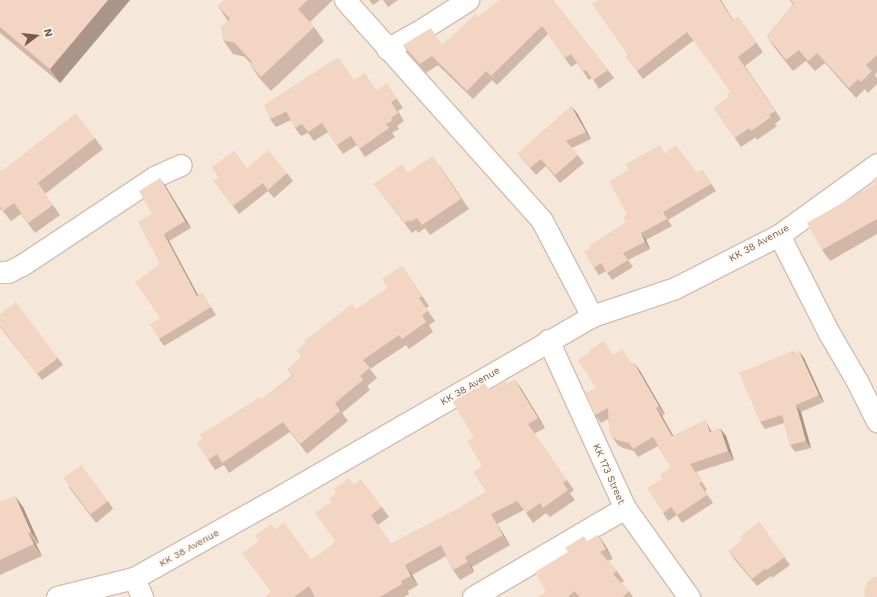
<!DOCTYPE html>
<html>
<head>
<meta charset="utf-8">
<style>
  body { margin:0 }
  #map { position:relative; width:877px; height:597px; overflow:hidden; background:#fdf6ec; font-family:"Work Sans",sans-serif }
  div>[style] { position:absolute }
  .residential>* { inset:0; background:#f5e8da; transform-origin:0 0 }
  .roads { filter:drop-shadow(1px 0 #d1beb0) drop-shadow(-1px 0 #d1beb0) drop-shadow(0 1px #d1beb0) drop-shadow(0 -1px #d1beb0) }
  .minor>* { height:21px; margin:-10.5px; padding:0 10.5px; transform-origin:10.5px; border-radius:10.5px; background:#fff }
  .wall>* { inset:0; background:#d1b7a8 }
  .shaded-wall>* { inset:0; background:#aa9588 }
  .building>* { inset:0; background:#f3d5c3; transform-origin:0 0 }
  span { translate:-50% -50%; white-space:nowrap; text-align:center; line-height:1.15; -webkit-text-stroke:3.5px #fffaf3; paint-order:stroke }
  .street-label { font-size:10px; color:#7a5c4d }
  .north { position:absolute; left:16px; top:16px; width:40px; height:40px; -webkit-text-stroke:3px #fffaf3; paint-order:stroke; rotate:75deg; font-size:11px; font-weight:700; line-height:16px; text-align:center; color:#7a5c4d }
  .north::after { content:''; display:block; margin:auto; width:14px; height:18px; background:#7a5c4d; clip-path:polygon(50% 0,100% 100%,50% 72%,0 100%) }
</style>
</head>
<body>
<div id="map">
  <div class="residential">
    <div style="left:0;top:0;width:877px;height:597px"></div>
  </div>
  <div class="roads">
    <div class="minor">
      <div style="left:345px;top:0;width:294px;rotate:48.2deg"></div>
      <div style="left:541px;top:219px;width:110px;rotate:62.3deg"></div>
      <div style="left:387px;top:49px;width:33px;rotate:-29deg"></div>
      <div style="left:416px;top:33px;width:62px;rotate:-32.4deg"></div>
      <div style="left:779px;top:235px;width:110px;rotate:63deg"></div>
      <div style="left:829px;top:333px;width:56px;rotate:59.7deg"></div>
      <div style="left:857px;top:381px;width:45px;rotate:63.4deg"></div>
      <div style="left:0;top:272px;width:8px"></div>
      <div style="left:8px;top:272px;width:16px;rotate:-27deg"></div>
      <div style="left:22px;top:265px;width:161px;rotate:-33.6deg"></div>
      <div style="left:156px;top:176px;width:27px;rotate:-24deg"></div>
      <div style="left:548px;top:340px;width:185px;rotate:65.4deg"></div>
      <div style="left:625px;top:508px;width:110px;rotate:54.3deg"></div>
      <div style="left:134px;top:578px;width:21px;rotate:67deg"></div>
      <div style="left:57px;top:597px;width:79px;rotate:-13.9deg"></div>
      <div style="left:134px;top:578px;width:158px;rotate:-29.2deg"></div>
      <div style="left:272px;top:501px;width:370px;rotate:-30deg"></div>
      <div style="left:592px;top:316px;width:88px;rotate:-18.6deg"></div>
      <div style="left:675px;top:288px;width:117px;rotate:-27deg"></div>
      <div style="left:779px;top:235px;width:121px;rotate:-35.9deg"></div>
      <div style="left:473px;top:597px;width:176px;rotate:-30.4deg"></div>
    </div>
  </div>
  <div class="wall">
    <div style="clip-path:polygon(0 0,130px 0,60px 83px,0 33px)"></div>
    <div style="clip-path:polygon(225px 0,333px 0,310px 22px,314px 27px,324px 41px,271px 91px,260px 79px,250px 65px,251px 64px,245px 57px,233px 54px,223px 40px,228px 21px,218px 6px)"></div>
    <div style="clip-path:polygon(369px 0,380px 0,373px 5px)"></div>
    <div style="clip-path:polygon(383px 0,398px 0,388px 7px)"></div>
    <div style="clip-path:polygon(553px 0,608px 70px,614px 78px,599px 89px,592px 78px,589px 80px,577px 63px,571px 67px,548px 34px,497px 85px,492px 80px,473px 99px,438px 65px,426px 73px,409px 54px,403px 45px,442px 45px,478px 17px)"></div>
    <div style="clip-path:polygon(598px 0,734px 20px,738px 17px,763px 52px,745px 66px,781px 119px,775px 124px,777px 126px,757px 140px,756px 137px,741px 147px,714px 108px,729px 97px,731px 92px,694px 40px,643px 79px,626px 57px,628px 55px)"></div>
    <div style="clip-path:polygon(790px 0,877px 0,877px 72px,875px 75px,877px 78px,877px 84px,868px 93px,865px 89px,856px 98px,825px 63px,815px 71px,806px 61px,793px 71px,774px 47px,767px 36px,793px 5px)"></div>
    <div style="clip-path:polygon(354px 80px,377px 91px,387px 84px,403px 108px,398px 111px,404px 121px,397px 126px,399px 129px,392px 133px,395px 137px,365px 157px,357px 145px,343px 154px,328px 132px,314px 141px,308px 133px,301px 136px,295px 128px,291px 120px,276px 127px,270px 119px)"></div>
    <div style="clip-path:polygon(577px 113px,591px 139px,572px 148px,584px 163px,560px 183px,546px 166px,536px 175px,523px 160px,518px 153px)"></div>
    <div style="clip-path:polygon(95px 138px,103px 149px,45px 194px,60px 215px,35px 233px,21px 214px,11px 221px,1px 209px,0 210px,0 169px,2px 171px)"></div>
    <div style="clip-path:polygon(666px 153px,697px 173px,702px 170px,716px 191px,668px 220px,672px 226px,646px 240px,650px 249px,628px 260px,633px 267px,612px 280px,606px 271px,599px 275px,594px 268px,626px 222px,627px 214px)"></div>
    <div style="clip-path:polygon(402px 165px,407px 173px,440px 166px,469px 209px,430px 235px,425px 228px,418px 233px,416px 230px,412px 233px,382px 194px,374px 184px)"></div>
    <div style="clip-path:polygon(212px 167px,247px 168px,287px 173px,293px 181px,274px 198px,268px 191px,239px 214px,214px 181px,219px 177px)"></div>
    <div style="clip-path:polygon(877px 176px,877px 234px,830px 261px,822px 250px,875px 184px)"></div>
    <div style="clip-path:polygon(165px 185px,191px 228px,169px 241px,198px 295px,202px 293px,216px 315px,164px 346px,159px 339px,160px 318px,160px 264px,152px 214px)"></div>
    <div style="clip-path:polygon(402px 266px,429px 306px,426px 308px,435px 321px,429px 325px,433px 332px,409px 349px,406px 345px,370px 369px,377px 378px,367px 386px,370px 390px,342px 413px,348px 421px,307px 454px,290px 432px,229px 473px,224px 465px,215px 470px,197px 443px,262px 399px,292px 376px,288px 369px,302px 357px,297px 350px,388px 288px)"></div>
    <div style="clip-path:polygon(0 314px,58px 358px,63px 365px,42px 380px,0 327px)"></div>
    <div style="clip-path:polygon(792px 351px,794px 353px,804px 358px,824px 402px,801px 412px,811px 448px,795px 452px,790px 445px,784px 423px,765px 429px,760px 422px)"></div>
    <div style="clip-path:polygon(613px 355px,633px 364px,634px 363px,640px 371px,665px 414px,662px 416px,673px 436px,710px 429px,712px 432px,726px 436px,734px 460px,696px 472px,707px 490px,705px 491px,713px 503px,682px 523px,677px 515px,668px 521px,663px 513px,662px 479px,671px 467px,658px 446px,638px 457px,634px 451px,623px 448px,618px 445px,612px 437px,608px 419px,601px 423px,595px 415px)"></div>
    <div style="clip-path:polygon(515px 380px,522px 390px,545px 428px,534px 434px,574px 490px,570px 493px,575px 500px,550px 517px,546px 513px,533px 523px,524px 510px,497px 524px,510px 545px,472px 567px,474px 572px,460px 580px,453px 570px,446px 556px,412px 575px,418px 585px,408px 591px,409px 594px,404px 597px,315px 597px,314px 596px,314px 597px,266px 597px,271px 592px,259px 541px,255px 536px,275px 529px,312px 560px,336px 542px,354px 485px,382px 507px,389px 517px,378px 525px,391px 544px,458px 509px,486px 492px,482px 466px,474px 437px,489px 390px,508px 384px)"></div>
    <div style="clip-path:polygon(68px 486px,108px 501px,113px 509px,96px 523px)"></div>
    <div style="clip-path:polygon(0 502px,23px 507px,39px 543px,36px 544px,42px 556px,0 575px)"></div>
    <div style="clip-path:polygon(759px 522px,790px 565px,772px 578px,771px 576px,757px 586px,734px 559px,729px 551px,742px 541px)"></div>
    <div style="clip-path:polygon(598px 535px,613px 559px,608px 561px,617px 571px,624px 581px,621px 583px,629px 591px,633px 597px,538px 597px,546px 592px,588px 541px)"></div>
  </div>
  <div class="shaded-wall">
    <div style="clip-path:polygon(108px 0,130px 0,60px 83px,50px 69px)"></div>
    <div style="clip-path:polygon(720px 0,721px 0,739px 30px,733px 21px)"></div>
    <div style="clip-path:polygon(571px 106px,577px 113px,591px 139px,586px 132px)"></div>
    <div style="clip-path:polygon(160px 178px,165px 185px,191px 228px,185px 221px)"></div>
    <div style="clip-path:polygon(641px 233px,646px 240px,650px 249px,645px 242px)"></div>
    <div style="clip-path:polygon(164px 234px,169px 241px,202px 303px,197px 296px)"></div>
    <div style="clip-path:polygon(799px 351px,804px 358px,824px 402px,819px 395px)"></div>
    <div style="clip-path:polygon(634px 363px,640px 371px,665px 414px,659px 406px)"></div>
    <div style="clip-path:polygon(515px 380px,522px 390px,545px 428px,538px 418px)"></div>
    <div style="clip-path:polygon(796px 405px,801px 412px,811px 448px,806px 441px)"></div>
    <div style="clip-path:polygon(656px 408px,662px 416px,678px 444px,672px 436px)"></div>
    <div style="clip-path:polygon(705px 420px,710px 429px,716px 440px,710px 432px)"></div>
    <div style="clip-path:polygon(720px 428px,726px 436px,734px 460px,728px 451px)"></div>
    <div style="clip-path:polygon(15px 496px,23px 507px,39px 543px,31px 532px)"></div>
    <div style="clip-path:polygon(491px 514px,497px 524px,510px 545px,503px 535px)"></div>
    <div style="clip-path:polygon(28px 533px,36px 544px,42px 556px,34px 544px)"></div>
    <div style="clip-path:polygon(598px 535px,605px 545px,613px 559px,606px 549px)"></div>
    <div style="clip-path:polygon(465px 557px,472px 567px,474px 572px)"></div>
    <div style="clip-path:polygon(405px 565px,412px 575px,418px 585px,411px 576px)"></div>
  </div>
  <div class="building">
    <div style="clip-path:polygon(0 0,108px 0,50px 69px,0 27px)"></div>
    <div style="clip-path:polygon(225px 0,308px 0,298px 9px,314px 27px,261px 77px,250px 65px,252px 62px,235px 43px,223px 40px,221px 27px,230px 19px,218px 6px)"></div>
    <div style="clip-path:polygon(499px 0,553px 0,608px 70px,593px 80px,586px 70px,583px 71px,571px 54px,565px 58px,542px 26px,491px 76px,486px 71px,467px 91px,432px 56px,420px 64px,403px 45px,431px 28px,442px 45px,476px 14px,478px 17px)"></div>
    <div style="clip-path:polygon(598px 0,720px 0,733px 21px,738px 17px,756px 43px,738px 57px,775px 111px,769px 115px,771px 117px,751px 131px,749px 128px,735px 138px,714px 108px,729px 97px,727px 94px,731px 92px,687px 32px,637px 71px,626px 57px,628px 55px,592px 4px)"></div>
    <div style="clip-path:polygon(791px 0,877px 0,877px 55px,866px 65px,872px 71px,861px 82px,858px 79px,849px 88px,817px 53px,808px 61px,799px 50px,786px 60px,767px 36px,794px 4px)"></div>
    <div style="clip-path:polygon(338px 57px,354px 80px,365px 73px,377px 91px,387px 84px,397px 99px,391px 102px,398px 113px,391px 118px,393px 120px,386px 124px,389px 128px,359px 149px,351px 136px,337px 145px,322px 123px,308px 132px,302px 124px,295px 128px,286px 111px,270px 119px,264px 105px)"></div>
    <div style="clip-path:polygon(571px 106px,586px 132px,566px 141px,578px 155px,555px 175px,541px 159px,530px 168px,518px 153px)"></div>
    <div style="clip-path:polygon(76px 113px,95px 138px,38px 183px,53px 205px,28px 223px,14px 203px,3px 211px,0 206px,0 169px,2px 171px)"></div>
    <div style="clip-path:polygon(660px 145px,665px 153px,676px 145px,697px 173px,702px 170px,711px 184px,663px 212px,667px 219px,641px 233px,645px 242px,623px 253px,628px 260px,607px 273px,601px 263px,594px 268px,584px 252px,590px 248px,589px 246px,626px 222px,623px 217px,627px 214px,609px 181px,629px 170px,626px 164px)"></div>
    <div style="clip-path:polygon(268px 150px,287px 173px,268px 190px,263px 183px,233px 206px,214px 181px,219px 176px,212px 167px,234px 151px,247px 168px)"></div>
    <div style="clip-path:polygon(433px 156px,461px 199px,422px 225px,417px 218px,410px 222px,408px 220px,405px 223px,374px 184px,402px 165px,407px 173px)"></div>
    <div style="clip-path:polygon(877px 176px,877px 219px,822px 250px,807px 223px,875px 184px,872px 180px)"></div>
    <div style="clip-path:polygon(160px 178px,185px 221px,164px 234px,197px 296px,202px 293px,211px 307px,159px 339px,150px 324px,160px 318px,135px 282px,160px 264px,138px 222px,152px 214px,139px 191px)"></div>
    <div style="clip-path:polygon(402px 266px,422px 296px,419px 298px,428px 311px,422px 315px,426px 322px,402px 339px,399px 335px,363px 360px,370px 368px,360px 376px,363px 380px,335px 403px,340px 411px,300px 444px,283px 422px,222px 463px,217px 454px,208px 460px,197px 443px,202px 439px,200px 435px,260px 397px,262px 399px,293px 376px,288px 369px,302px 357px,297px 350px,306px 343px,304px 341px,352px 304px,356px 309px,388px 288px,382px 279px)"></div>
    <div style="clip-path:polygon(16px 302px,58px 358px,37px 374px,0 326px,0 314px)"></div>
    <div style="clip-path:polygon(604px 341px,613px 355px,622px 349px,632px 365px,634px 363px,659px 406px,656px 408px,672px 436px,705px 420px,710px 432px,720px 428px,728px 451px,690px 464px,702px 482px,699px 483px,707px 495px,677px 515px,671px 507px,663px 513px,647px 488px,662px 479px,660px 475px,671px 467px,653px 437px,633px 449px,629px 443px,617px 440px,612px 437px,609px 432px,608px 408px,595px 415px,585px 393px,596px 388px,578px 360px,590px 352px,589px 350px)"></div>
    <div style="clip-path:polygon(792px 351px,793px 354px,799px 351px,819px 395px,796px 405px,806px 441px,790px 445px,782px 415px,760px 422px,739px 373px)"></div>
    <div style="clip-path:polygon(505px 380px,508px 385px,515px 380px,538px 418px,528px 424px,567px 480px,563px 483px,568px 490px,543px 508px,540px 503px,526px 513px,517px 501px,491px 514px,503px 535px,465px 557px,468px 562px,453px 570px,441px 545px,405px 565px,411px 576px,401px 581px,402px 584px,380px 597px,315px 597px,309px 586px,294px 597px,266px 597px,266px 596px,271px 592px,242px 553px,259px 541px,255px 536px,271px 524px,275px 529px,284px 523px,312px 560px,336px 542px,315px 513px,331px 502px,329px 499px,336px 493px,334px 489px,349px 478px,354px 485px,361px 479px,382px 507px,371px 515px,391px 544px,458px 509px,458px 508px,486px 492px,473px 472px,482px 466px,467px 441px,474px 437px,452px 401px,484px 382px,489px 390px)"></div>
    <div style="left:81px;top:465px;width:45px;height:22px;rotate:53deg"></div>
    <div style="clip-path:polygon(15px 496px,31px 532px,28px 533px,34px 544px,0 560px,0 502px)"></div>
    <div style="clip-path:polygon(759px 522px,785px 557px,767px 570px,765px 569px,752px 579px,729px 551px,742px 541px,740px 537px)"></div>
    <div style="clip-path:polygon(598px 535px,606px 549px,600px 552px,617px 571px,613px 574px,629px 591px,623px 597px,580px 597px,574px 591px,568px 597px,538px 597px,546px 592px,535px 572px,568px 552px,565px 548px,584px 536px,587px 541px)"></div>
    <div style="clip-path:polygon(877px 576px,877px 597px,865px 597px,864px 590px,867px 583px,872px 578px)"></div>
  </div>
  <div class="street-label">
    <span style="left:759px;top:243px;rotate:-29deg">KK 38 Avenue</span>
    <span style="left:470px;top:386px;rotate:-30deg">KK 38 Avenue</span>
    <span style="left:609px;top:474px;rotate:66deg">KK 173 Street</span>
    <span style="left:189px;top:548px;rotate:-29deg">KK 38 Avenue</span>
  </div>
  <div class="north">N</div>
</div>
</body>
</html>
